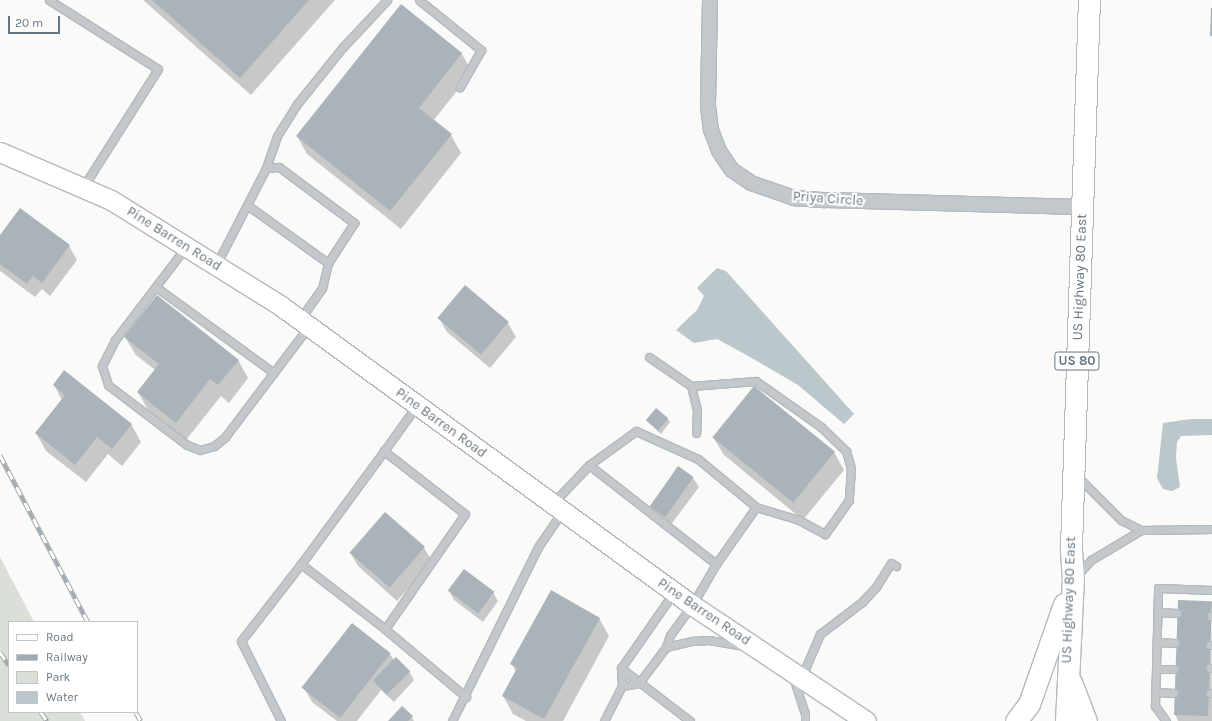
<!DOCTYPE html>
<html>
<head>
<meta charset="utf-8">
<style>
  body { margin:0 }
  #map { position:relative; width:1212px; height:721px; overflow:hidden; background:#fafaf8; font-family:Karla,sans-serif }
  div>[style] { position:absolute }
  .green>* { inset:0; background:#dadfd7 }
  .water>* { inset:0; background:#bbc7cb }
  .shadow>* { inset:0; background:#0003 }
  .building>* { inset:0; background:#aab3b9; transform-origin:0 0 }
  .roads { filter:drop-shadow(1px 0 #b3babf) drop-shadow(-1px 0 #b3babf) drop-shadow(0 1px #b3babf) drop-shadow(0 -1px #b3babf) }
  .service>* { height:7px; margin:-3.5px; padding:0 3.5px; transform-origin:3.5px; border-radius:3.5px; background:#c3c8cc }
  .minor>* { height:14px; margin:-7px; padding:0 7px; transform-origin:7px; border-radius:7px; background:#c3c8cc }
  .secondary>* { height:19px; margin:-9.5px; padding:0 9.5px; transform-origin:9.5px; border-radius:9.5px; background:#fff }
  .primary>* { height:21px; margin:-10.5px; padding:0 10.5px; transform-origin:10.5px; border-radius:10.5px; background:#fff }
  .rail>* { height:4.5px; margin-top:-2.25px; transform-origin:0; background:repeating-linear-gradient(90deg,#fff 0 9px,#a2aab0 0 18px); box-sizing:border-box; border-block:1px solid #a2aab0 }
  span { translate:-50% -50%; white-space:nowrap; text-align:center; line-height:1.15; -webkit-text-stroke:4px #fff; paint-order:stroke }
  .shield-label span { padding:1px 3px; background:#fff; border:1px solid; border-radius:3px; -webkit-text-stroke-width:0 }
  .shield-label { font-size:13px; color:#657683; font-weight:700 }
  .street-label { font-size:14px; color:#657683 }
  .legend { position:absolute; left:8px; top:621px; width:130px; height:92px; box-sizing:border-box; background:#fff; border:1px solid #c1c8cd; margin:0; padding:5px 7px; list-style:none; font-size:12px; color:#657683 }
  .legend li { display:flex; align-items:center; gap:8px; height:20px }
  .legend b { width:20px; border:1px solid #c1c8cd }
  .scale { position:absolute; left:8px; top:16px; width:52px; height:18px; box-sizing:border-box; border:2px solid #657683; border-top:0; padding-left:5px; font-size:12px; line-height:14px; white-space:nowrap; color:#657683; -webkit-text-stroke:3px #fff; paint-order:stroke }
</style>
</head>
<body>
<div id="map">
  <div class="green">
    <div style="clip-path:polygon(0 557px,34px 622px,9px 622px,9px 712px,80px 712px,85px 721px,0 721px)"></div>
  </div>
  <div class="water">
    <div style="clip-path:polygon(717px 268px,726px 271px,854px 414px,844px 424px,798px 385px,743px 353px,717px 339px,694px 343px,676px 330px,697px 310px,704px 296px,697px 288px)"></div>
    <div style="clip-path:polygon(1191px 419px,1212px 419px,1212px 435px,1181px 436px,1177px 442px,1176px 458px,1180px 487px,1172px 491px,1163px 489px,1157px 478px,1163px 423px)"></div>
  </div>
  <div class="shadow">
    <div style="clip-path:polygon(143px 0,335px 0,251px 95px)"></div>
    <div style="clip-path:polygon(401px 5px,462px 54px,472px 72px,433px 121px,451px 135px,461px 153px,401px 229px,307px 154px,297px 136px)"></div>
    <div style="clip-path:polygon(0 237px,69px 246px,77px 260px,50px 296px,42px 289px,35px 297px,0 271px)"></div>
    <div style="clip-path:polygon(465px 287px,508px 323px,516px 337px,490px 368px,447px 332px,439px 318px)"></div>
    <div style="clip-path:polygon(125px 337px,238px 360px,248px 378px,229px 403px,221px 396px,186px 440px,148px 410px,138px 392px,155px 370px,136px 355px)"></div>
    <div style="clip-path:polygon(54px 385px,131px 424px,141px 442px,122px 466px,108px 454px,86px 482px,46px 451px,36px 433px,62px 400px)"></div>
    <div style="clip-path:polygon(667px 418px,670px 422px,661px 434px,647px 421px)"></div>
    <div style="clip-path:polygon(713px 437px,834px 452px,844px 470px,803px 520px,724px 455px)"></div>
    <div style="clip-path:polygon(679px 467px,693px 478px,699px 487px,670px 526px,655px 515px,650px 506px)"></div>
    <div style="clip-path:polygon(424px 548px,432px 561px,397px 601px,358px 566px,350px 552px)"></div>
    <div style="clip-path:polygon(449px 591px,493px 592px,498px 601px,483px 622px,454px 600px)"></div>
    <div style="clip-path:polygon(1211px 602px,1212px 721px,1178px 721px,1175px 714px)"></div>
    <div style="clip-path:polygon(599px 618px,609px 636px,563px 721px,526px 721px,513px 714px,503px 696px,516px 672px,512px 664px)"></div>
    <div style="clip-path:polygon(390px 654px,394px 660px,409px 671px,414px 680px,394px 702px,381px 690px,357px 721px,337px 721px,312px 702px,304px 688px)"></div>
    <div style="clip-path:polygon(412px 717px,414px 721px,389px 721px)"></div>
  </div>
  <div class="building">
    <div style="clip-path:polygon(152px 0,309px 0,240px 78px)"></div>
    <div style="clip-path:polygon(401px 4px,462px 53px,419px 108px,452px 134px,390px 211px,296px 136px)"></div>
    <div style="clip-path:polygon(1211px 8px,1212px 8px,1212px 36px,1210px 36px)"></div>
    <div style="clip-path:polygon(20px 208px,70px 245px,42px 283px,33px 276px,27px 284px,0 264px,0 235px)"></div>
    <div style="left:465px;top:285px;width:57px;height:43px;rotate:40deg"></div>
    <div style="clip-path:polygon(157px 295px,239px 360px,218px 385px,210px 379px,176px 423px,137px 392px,159px 364px,124px 337px)"></div>
    <div style="clip-path:polygon(64px 370px,132px 424px,112px 449px,97px 437px,75px 465px,35px 433px,65px 395px,53px 385px)"></div>
    <div style="left:754px;top:386px;width:104px;height:66px;rotate:39deg"></div>
    <div style="left:656px;top:408px;width:16px;height:16px;rotate:40deg"></div>
    <div style="left:678px;top:466px;width:19px;height:49px;rotate:35deg"></div>
    <div style="left:385px;top:512px;width:53px;height:54px;rotate:41deg"></div>
    <div style="left:464px;top:569px;width:38px;height:27px;rotate:37deg"></div>
    <div style="clip-path:polygon(551px 590px,600px 618px,544px 719px,502px 696px,517px 668px,510px 664px)"></div>
    <div style="left:1178px;top:600px;width:34px;height:115px;rotate:2deg"></div>
    <div style="left:352px;top:623px;width:49px;height:82px;rotate:38deg"></div>
    <div style="left:396px;top:657px;width:20px;height:33px;rotate:45deg"></div>
    <div style="clip-path:polygon(402px 706px,413px 716px,408px 721px,388px 721px)"></div>
  </div>
  <div class="roads">
    <div class="service">
      <div style="left:49px;top:0;width:129px;rotate:32.3deg"></div>
      <div style="left:158px;top:69px;width:140px;rotate:122.4deg"></div>
      <div style="left:419px;top:0;width:80px;rotate:38.9deg"></div>
      <div style="left:481px;top:50px;width:43px;rotate:119.6deg"></div>
      <div style="left:266px;top:168px;width:34px;rotate:-71deg"></div>
      <div style="left:277px;top:136px;width:38px;rotate:-58deg"></div>
      <div style="left:297px;top:104px;width:72px;rotate:-51.2deg"></div>
      <div style="left:342px;top:48px;width:66px;rotate:-46.8deg"></div>
      <div style="left:247px;top:205px;width:100px;rotate:35.6deg"></div>
      <div style="left:185px;top:248px;width:116px;rotate:127.3deg"></div>
      <div style="left:115px;top:340px;width:29px;rotate:117deg"></div>
      <div style="left:102px;top:366px;width:20px;rotate:72deg"></div>
      <div style="left:108px;top:385px;width:99px;rotate:37.2deg"></div>
      <div style="left:187px;top:445px;width:14px;rotate:21deg"></div>
      <div style="left:200px;top:450px;width:15px;rotate:-16deg"></div>
      <div style="left:214px;top:446px;width:14px;rotate:-39deg"></div>
      <div style="left:225px;top:437px;width:139px;rotate:-52.9deg"></div>
      <div style="left:216px;top:265px;width:109px;rotate:-62.7deg"></div>
      <div style="left:266px;top:168px;width:13px;rotate:-4deg"></div>
      <div style="left:279px;top:167px;width:94px;rotate:36.7deg"></div>
      <div style="left:354px;top:223px;width:48px;rotate:123deg"></div>
      <div style="left:328px;top:263px;width:26px;rotate:103deg"></div>
      <div style="left:322px;top:288px;width:38px;rotate:125deg"></div>
      <div style="left:156px;top:287px;width:146px;rotate:36.1deg"></div>
      <div style="left:649px;top:357px;width:51px;rotate:34.6deg"></div>
      <div style="left:691px;top:386px;width:65px;rotate:-4.4deg"></div>
      <div style="left:756px;top:381px;width:80px;rotate:35.3deg"></div>
      <div style="left:821px;top:427px;width:35px;rotate:44deg"></div>
      <div style="left:846px;top:451px;width:18px;rotate:74deg"></div>
      <div style="left:851px;top:468px;width:32px;rotate:94deg"></div>
      <div style="left:849px;top:500px;width:42px;rotate:125.2deg"></div>
      <div style="left:825px;top:534px;width:30px;rotate:-152deg"></div>
      <div style="left:799px;top:520px;width:45px;rotate:-163.2deg"></div>
      <div style="left:691px;top:386px;width:25px;rotate:76deg"></div>
      <div style="left:697px;top:410px;width:23px;rotate:92deg"></div>
      <div style="left:384px;top:451px;width:140px;rotate:126.3deg"></div>
      <div style="left:301px;top:564px;width:106px;rotate:37.7deg"></div>
      <div style="left:385px;top:629px;width:140px;rotate:-55.2deg"></div>
      <div style="left:465px;top:514px;width:103px;rotate:-142.1deg"></div>
      <div style="left:384px;top:451px;width:57px;rotate:-54.3deg"></div>
      <div style="left:589px;top:465px;width:58px;rotate:-35.9deg"></div>
      <div style="left:636px;top:431px;width:68px;rotate:24.3deg"></div>
      <div style="left:698px;top:459px;width:75px;rotate:39.6deg"></div>
      <div style="left:756px;top:507px;width:70px;rotate:125.1deg"></div>
      <div style="left:1078px;top:477px;width:61px;rotate:45deg"></div>
      <div style="left:1121px;top:520px;width:22px;rotate:27deg"></div>
      <div style="left:1141px;top:530px;width:71px;rotate:-0.8deg"></div>
      <div style="left:553px;top:503px;width:52px;rotate:-46.5deg"></div>
      <div style="left:589px;top:465px;width:161px;rotate:37.9deg"></div>
      <div style="left:716px;top:564px;width:48px;rotate:120.3deg"></div>
      <div style="left:692px;top:605px;width:37px;rotate:126deg"></div>
      <div style="left:670px;top:635px;width:13px;rotate:108deg"></div>
      <div style="left:666px;top:647px;width:45px;rotate:126.9deg"></div>
      <div style="left:639px;top:683px;width:17px;rotate:170deg"></div>
      <div style="left:1077px;top:575px;width:21px;rotate:-47deg"></div>
      <div style="left:1091px;top:560px;width:58px;rotate:-31deg"></div>
      <div style="left:1157px;top:612px;width:20px;rotate:3deg"></div>
      <div style="left:1211px;top:616px;width:1px"></div>
      <div style="left:385px;top:629px;width:106px;rotate:40deg"></div>
      <div style="left:1157px;top:642px;width:18px;rotate:3deg"></div>
      <div style="left:1210px;top:645px;width:2px"></div>
      <div style="left:666px;top:647px;width:28px;rotate:-13deg"></div>
      <div style="left:693px;top:641px;width:16px;rotate:-4deg"></div>
      <div style="left:709px;top:640px;width:34px;rotate:10deg"></div>
      <div style="left:621px;top:668px;width:87px;rotate:37.5deg"></div>
      <div style="left:1210px;top:668px;width:2px"></div>
      <div style="left:1156px;top:669px;width:18px"></div>
      <div style="left:802px;top:676px;width:46px;rotate:-66.8deg"></div>
      <div style="left:820px;top:634px;width:53px;rotate:-37.3deg"></div>
      <div style="left:862px;top:602px;width:21px;rotate:-47deg"></div>
      <div style="left:876px;top:587px;width:28px;rotate:-58deg"></div>
      <div style="left:891px;top:563px;width:6px;rotate:31deg"></div>
      <div style="left:793px;top:677px;width:38px;rotate:72deg"></div>
      <div style="left:805px;top:713px;width:8px;rotate:90deg"></div>
      <div style="left:1155px;top:692px;width:19px;rotate:3deg"></div>
      <div style="left:1210px;top:693px;width:2px"></div>
      <div style="left:281px;top:721px;width:89px;rotate:-116.6deg"></div>
      <div style="left:241px;top:641px;width:98px;rotate:-52.1deg"></div>
      <div style="left:452px;top:721px;width:194px;rotate:-63.7deg"></div>
      <div style="left:538px;top:547px;width:42px;rotate:-55.6deg"></div>
      <div style="left:604px;top:721px;width:39px;rotate:-63deg"></div>
      <div style="left:622px;top:686px;width:18px;rotate:-93deg"></div>
      <div style="left:621px;top:668px;width:93px;rotate:-55.1deg"></div>
      <div style="left:1166px;top:721px;width:19px;rotate:-126deg"></div>
      <div style="left:1155px;top:706px;width:118px;rotate:-88.5deg"></div>
      <div style="left:1158px;top:588px;width:54px;rotate:2.1deg"></div>
    </div>
    <div class="minor">
      <div style="left:710px;top:0;width:106px;rotate:91.1deg"></div>
      <div style="left:708px;top:106px;width:24px;rotate:83deg"></div>
      <div style="left:711px;top:130px;width:22px;rotate:69deg"></div>
      <div style="left:719px;top:151px;width:23px;rotate:56deg"></div>
      <div style="left:732px;top:170px;width:23px;rotate:34deg"></div>
      <div style="left:751px;top:183px;width:46px;rotate:19.2deg"></div>
      <div style="left:794px;top:198px;width:31px;rotate:4deg"></div>
      <div style="left:825px;top:200px;width:257px;rotate:1.6deg"></div>
    </div>
    <div class="secondary">
      <div style="left:0;top:152px;width:121px;rotate:23.4deg"></div>
      <div style="left:111px;top:200px;width:200px;rotate:31.9deg"></div>
      <div style="left:281px;top:306px;width:508px;rotate:36.04deg"></div>
      <div style="left:692px;top:605px;width:209px;rotate:33.7deg"></div>
    </div>
    <div class="primary">
      <div style="left:1071px;top:682px;width:42px;rotate:69deg"></div>
      <div style="left:1016px;top:721px;width:21px;rotate:-53deg"></div>
      <div style="left:1029px;top:704px;width:106px;rotate:-70.7deg"></div>
      <div style="left:1066px;top:721px;width:142px;rotate:-87.2deg"></div>
      <div style="left:1073px;top:579px;width:32px;rotate:-94deg"></div>
      <div style="left:1071px;top:547px;width:547px;rotate:-88.12deg"></div>
    </div>
  </div>
  <div class="rail">
    <div style="left:0;top:455px;width:189px;rotate:62.2deg"></div>
    <div style="left:0;top:652px;width:16px;rotate:55deg"></div>
    <div style="left:41px;top:712px;width:11px;rotate:56deg"></div>
    <div style="left:136px;top:712px;width:10px;rotate:61deg"></div>
  </div>
  <div class="shield-label">
    <span style="left:1077px;top:361px">US 80</span>
  </div>
  <div class="street-label">
    <span style="left:828px;top:199px;rotate:4deg">Priya Circle</span>
    <span style="left:174px;top:239px;rotate:32deg">Pine Barren Road</span>
    <span style="left:1080px;top:277px;rotate:-88deg">US Highway 80 East</span>
    <span style="left:441px;top:423px;rotate:36deg">Pine Barren Road</span>
    <span style="left:1069px;top:600px;rotate:-88deg">US Highway 80 East</span>
    <span style="left:704px;top:612px;rotate:34deg">Pine Barren Road</span>
  </div>
  <ul class="legend">
  <li><b style="height:5px;background:#fff"></b>Road</li>
  <li><b style="height:5px;background:#a2aab0"></b>Railway</li>
  <li><b style="height:11px;background:#dadfd7"></b>Park</li>
  <li><b style="height:11px;background:#bbc7cb"></b>Water</li>
  </ul>
  <div class="scale">20 m</div>
</div>
</body>
</html>
